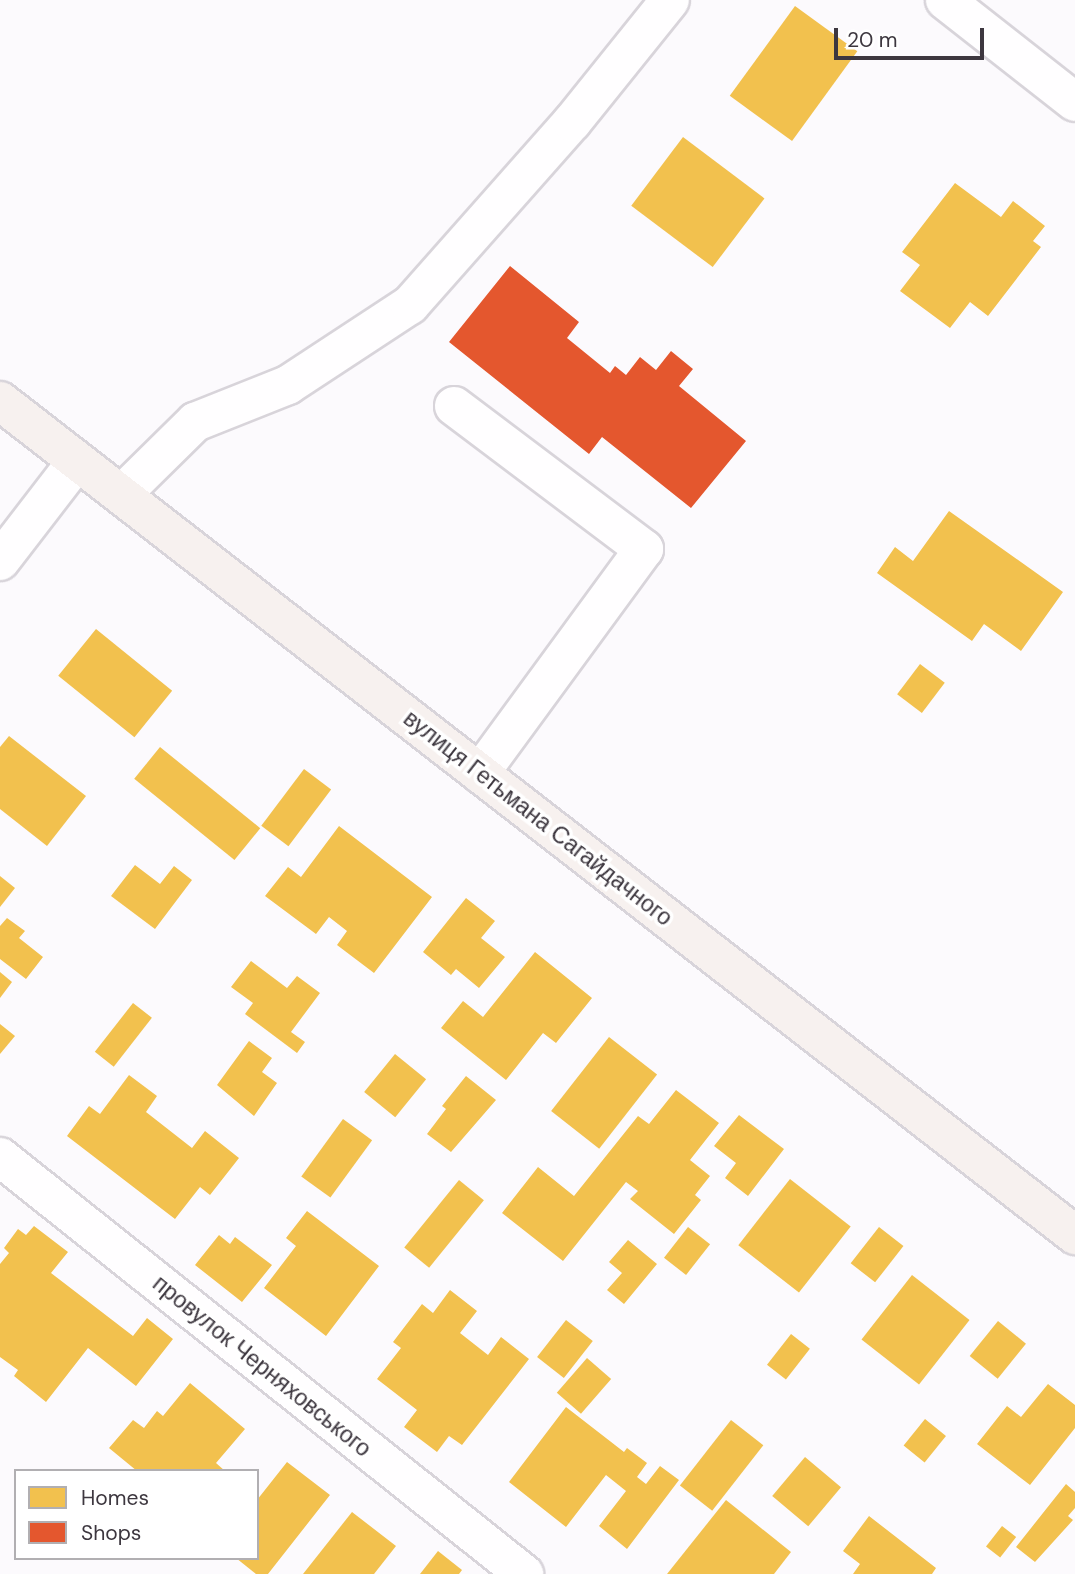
<!DOCTYPE html>
<html>
<head>
<meta charset="utf-8">
<style>
  body { margin:0 }
  #map { position:relative; width:1075px; height:1574px; overflow:hidden; background:#fcfafd; font-family:"DM Sans",sans-serif }
  div>[style] { position:absolute }
  .homes>* { inset:0; background:#f2c14e; transform-origin:0 0 }
  .shops>* { inset:0; background:#e4572e }
  .roads { filter:drop-shadow(2px 0 #d8d4da) drop-shadow(-2px 0 #d8d4da) drop-shadow(0 2px #d8d4da) drop-shadow(0 -2px #d8d4da) }
  .minor>* { height:38px; margin:-19px; padding:0 19px; transform-origin:19px; border-radius:19px; background:#fffeff }
  .major>* { height:38px; margin:-19px; padding:0 19px; transform-origin:19px; border-radius:19px; background:#f7f1ef }
  span { translate:-50% -50%; white-space:nowrap; text-align:center; line-height:1.15; -webkit-text-stroke:7px #fff; paint-order:stroke }
  .street-label { font-size:23px; color:#3d373f }
  .legend { position:absolute; left:14px; top:1469px; width:245px; height:91px; box-sizing:border-box; background:#fff; border:2px solid #b1afb2; margin:0; padding:9px 12px; list-style:none; font-size:21px; color:#3d373f }
  .legend li { display:flex; align-items:center; gap:14px; height:35px }
  .legend b { width:35px; border:2px solid #b1afb2 }
  .scale { position:absolute; left:834px; top:28px; width:150px; height:32px; box-sizing:border-box; border:4px solid #3d373f; border-top:0; padding-left:9px; font-size:21px; line-height:24px; white-space:nowrap; color:#3d373f; -webkit-text-stroke:5px #fff; paint-order:stroke }
</style>
</head>
<body>
<div id="map">
  <div class="homes">
    <div style="left:795px;top:6px;width:77px;height:111px;rotate:36deg"></div>
    <div style="left:683px;top:137px;width:102px;height:86px;rotate:37deg"></div>
    <div style="clip-path:polygon(955px 183px,1001px 217px,1013px 201px,1045px 226px,1033px 241px,1041px 247px,988px 316px,970px 302px,950px 328px,900px 291px,920px 265px,902px 252px)"></div>
    <div style="clip-path:polygon(949px 511px,1063px 592px,1021px 651px,984px 624px,972px 641px,877px 573px,895px 547px,913px 561px)"></div>
    <div style="left:96px;top:629px;width:98px;height:60px;rotate:39deg"></div>
    <div style="left:920px;top:664px;width:31px;height:38px;rotate:37deg"></div>
    <div style="clip-path:polygon(9px 736px,86px 796px,47px 846px,0 809px,0 747px)"></div>
    <div style="left:160px;top:747px;width:129px;height:41px;rotate:39deg"></div>
    <div style="left:304px;top:769px;width:34px;height:71px;rotate:37deg"></div>
    <div style="clip-path:polygon(339px 826px,432px 897px,374px 973px,337px 945px,347px 931px,329px 917px,316px 934px,265px 896px,288px 867px,301px 877px)"></div>
    <div style="clip-path:polygon(135px 865px,160px 884px,174px 866px,192px 880px,155px 929px,111px 896px)"></div>
    <div style="clip-path:polygon(0 876px,15px 888px,0 907px)"></div>
    <div style="clip-path:polygon(466px 898px,495px 921px,481px 938px,505px 957px,479px 988px,456px 969px,451px 975px,423px 952px)"></div>
    <div style="clip-path:polygon(7px 918px,25px 931px,19px 938px,43px 957px,26px 979px,0 959px,0 926px)"></div>
    <div style="clip-path:polygon(535px 952px,592px 998px,556px 1043px,543px 1033px,506px 1080px,441px 1028px,463px 1001px,483px 1017px)"></div>
    <div style="clip-path:polygon(251px 961px,287px 988px,297px 976px,320px 993px,291px 1032px,305px 1042px,297px 1053px,245px 1014px,253px 1003px,231px 987px)"></div>
    <div style="clip-path:polygon(0 972px,12px 982px,0 998px)"></div>
    <div style="left:133px;top:1003px;width:24px;height:62px;rotate:38deg"></div>
    <div style="clip-path:polygon(0 1024px,15px 1036px,0 1054px)"></div>
    <div style="left:609px;top:1037px;width:61px;height:94px;rotate:38deg"></div>
    <div style="clip-path:polygon(249px 1041px,272px 1058px,262px 1072px,277px 1083px,254px 1116px,217px 1085px)"></div>
    <div style="left:395px;top:1054px;width:40px;height:49px;rotate:39deg"></div>
    <div style="clip-path:polygon(129px 1075px,157px 1096px,146px 1112px,192px 1148px,205px 1131px,239px 1158px,210px 1195px,200px 1187px,175px 1219px,67px 1136px,89px 1106px,100px 1114px)"></div>
    <div style="clip-path:polygon(466px 1076px,496px 1100px,451px 1152px,427px 1134px,446px 1109px,442px 1106px)"></div>
    <div style="clip-path:polygon(676px 1090px,719px 1123px,690px 1160px,710px 1176px,695px 1195px,701px 1200px,674px 1234px,630px 1199px,638px 1191px,626px 1182px,563px 1261px,502px 1213px,538px 1167px,574px 1196px,638px 1116px,649px 1124px)"></div>
    <div style="clip-path:polygon(739px 1115px,784px 1149px,748px 1196px,725px 1178px,736px 1163px,714px 1146px)"></div>
    <div style="left:343px;top:1119px;width:36px;height:71px;rotate:36deg"></div>
    <div style="left:790px;top:1179px;width:77px;height:84px;rotate:38deg"></div>
    <div style="left:459px;top:1180px;width:32px;height:87px;rotate:39deg"></div>
    <div style="clip-path:polygon(307px 1211px,379px 1266px,326px 1336px,264px 1288px,296px 1246px,286px 1238px)"></div>
    <div style="clip-path:polygon(34px 1226px,68px 1252px,51px 1273px,133px 1336px,147px 1318px,173px 1339px,136px 1386px,88px 1348px,46px 1402px,14px 1376px,18px 1370px,0 1357px,0 1264px,9px 1253px,4px 1248px,18px 1229px,26px 1235px)"></div>
    <div style="left:688px;top:1227px;width:28px;height:39px;rotate:38deg"></div>
    <div style="left:879px;top:1227px;width:31px;height:46px;rotate:38deg"></div>
    <div style="clip-path:polygon(219px 1235px,230px 1244px,235px 1237px,272px 1265px,242px 1302px,195px 1265px)"></div>
    <div style="clip-path:polygon(628px 1240px,657px 1264px,624px 1304px,607px 1290px,622px 1273px,609px 1262px)"></div>
    <div style="left:912px;top:1275px;width:73px;height:82px;rotate:38deg"></div>
    <div style="clip-path:polygon(450px 1290px,477px 1311px,460px 1333px,488px 1355px,501px 1337px,529px 1359px,462px 1445px,449px 1436px,437px 1452px,404px 1427px,417px 1410px,377px 1379px,401px 1348px,393px 1342px,422px 1304px,433px 1313px)"></div>
    <div style="left:566px;top:1320px;width:34px;height:47px;rotate:38deg"></div>
    <div style="left:998px;top:1321px;width:36px;height:45px;rotate:39deg"></div>
    <div style="left:791px;top:1334px;width:24px;height:39px;rotate:38deg"></div>
    <div style="left:587px;top:1358px;width:32px;height:46px;rotate:41deg"></div>
    <div style="clip-path:polygon(190px 1383px,245px 1429px,216px 1463px,225px 1471px,137px 1471px,109px 1448px,133px 1420px,144px 1428px,157px 1411px,163px 1416px)"></div>
    <div style="clip-path:polygon(1048px 1384px,1075px 1405px,1075px 1428px,1030px 1485px,977px 1444px,1007px 1406px,1021px 1417px)"></div>
    <div style="clip-path:polygon(566px 1407px,624px 1452px,627px 1448px,647px 1463px,637px 1477px,646px 1484px,660px 1466px,679px 1480px,627px 1549px,599px 1526px,626px 1491px,606px 1475px,566px 1527px,509px 1482px)"></div>
    <div style="left:925px;top:1419px;width:27px;height:34px;rotate:39deg"></div>
    <div style="left:731px;top:1420px;width:41px;height:83px;rotate:38deg"></div>
    <div style="left:805px;top:1457px;width:47px;height:51px;rotate:40deg"></div>
    <div style="clip-path:polygon(287px 1462px,330px 1495px,268px 1574px,256px 1574px,236px 1558px,257px 1558px,257px 1500px)"></div>
    <div style="clip-path:polygon(1066px 1484px,1075px 1492px,1075px 1508px,1068px 1516px,1073px 1520px,1035px 1562px,1016px 1547px)"></div>
    <div style="clip-path:polygon(726px 1500px,791px 1552px,774px 1574px,667px 1574px)"></div>
    <div style="clip-path:polygon(352px 1512px,396px 1546px,374px 1574px,303px 1574px)"></div>
    <div style="clip-path:polygon(869px 1516px,936px 1568px,932px 1574px,853px 1574px,860px 1564px,843px 1551px)"></div>
    <div style="left:1002px;top:1526px;width:18px;height:26px;rotate:38deg"></div>
    <div style="clip-path:polygon(438px 1551px,462px 1570px,459px 1574px,420px 1574px)"></div>
  </div>
  <div class="shops">
    <div style="clip-path:polygon(510px 266px,579px 322px,567px 338px,610px 373px,615px 366px,626px 375px,640px 357px,656px 370px,671px 351px,693px 369px,679px 386px,746px 441px,691px 508px,602px 437px,589px 454px,449px 342px)"></div>
  </div>
  <div class="roads">
    <div class="minor">
      <div style="left:945px;top:0;width:165px;rotate:38.1deg"></div>
      <div style="left:454px;top:406px;width:238px;rotate:37deg"></div>
      <div style="left:644px;top:549px;width:278px;rotate:126.2deg"></div>
      <div style="left:122px;top:494px;width:103px;rotate:-44.6deg"></div>
      <div style="left:195px;top:422px;width:100px;rotate:-21.7deg"></div>
      <div style="left:288px;top:385px;width:146px;rotate:-33.3deg"></div>
      <div style="left:410px;top:305px;width:244px;rotate:-48.5deg"></div>
      <div style="left:572px;top:122px;width:156px;rotate:-51.2deg"></div>
      <div style="left:0;top:561px;width:126px;rotate:-52.4deg"></div>
      <div style="left:0;top:1157px;width:670px;rotate:38.51deg"></div>
    </div>
    <div class="major">
      <div style="left:0;top:401px;width:1361px;rotate:37.8deg"></div>
    </div>
  </div>
  <div class="street-label">
    <span style="left:538px;top:818px;rotate:38deg">вулиця Гетьмана Сагайдачного</span>
    <span style="left:262px;top:1366px;rotate:39deg">провулок Черняховського</span>
  </div>
  <ul class="legend">
  <li><b style="height:19px;background:#f2c14e"></b>Homes</li>
  <li><b style="height:19px;background:#e4572e"></b>Shops</li>
  </ul>
  <div class="scale">20 m</div>
</div>
</body>
</html>
